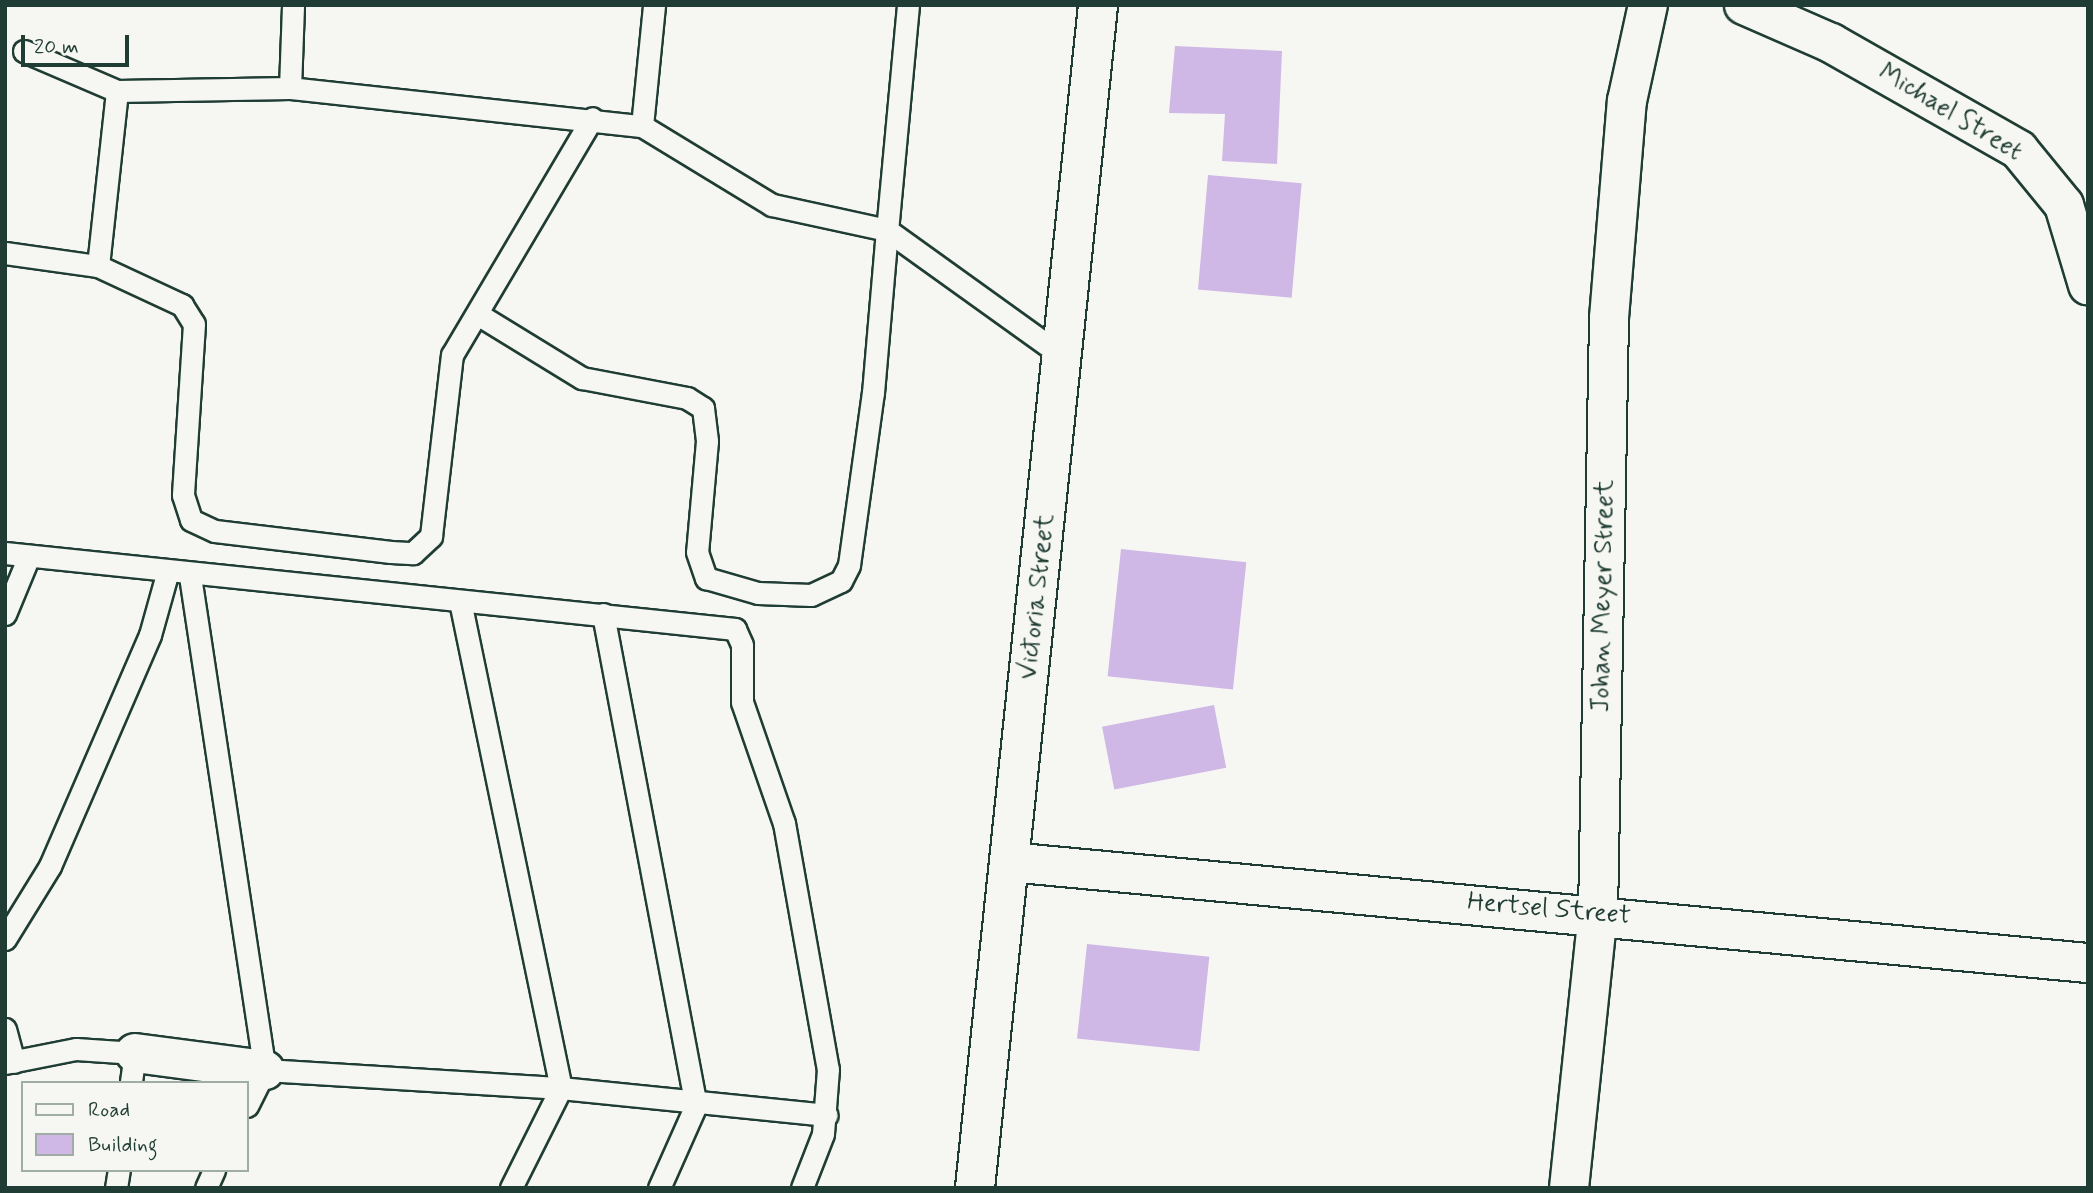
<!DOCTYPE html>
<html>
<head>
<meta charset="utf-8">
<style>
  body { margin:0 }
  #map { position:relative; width:2093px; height:1193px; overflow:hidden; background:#f6f6f2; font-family:Mynerve,sans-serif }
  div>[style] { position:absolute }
  .building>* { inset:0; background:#cfb7e6; transform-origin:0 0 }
  .roads { filter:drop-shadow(2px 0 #1f3d34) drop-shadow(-2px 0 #1f3d34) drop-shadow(0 2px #1f3d34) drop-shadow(0 -2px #1f3d34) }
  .service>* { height:21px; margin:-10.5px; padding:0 10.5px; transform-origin:10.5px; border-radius:10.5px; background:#f6f6f2 }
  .minor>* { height:38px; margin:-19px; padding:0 19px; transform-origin:19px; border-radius:19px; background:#f6f6f2 }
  span { translate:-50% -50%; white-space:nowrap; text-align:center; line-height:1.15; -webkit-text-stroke:6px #f6f6f2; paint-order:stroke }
  .street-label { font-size:26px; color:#1f3d34 }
  .frame { position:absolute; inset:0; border:7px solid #1f3d34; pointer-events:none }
  .legend { position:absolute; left:21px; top:1081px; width:228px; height:91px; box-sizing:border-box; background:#f6f6f2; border:2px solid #a0aca6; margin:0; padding:9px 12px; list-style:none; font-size:21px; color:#1f3d34 }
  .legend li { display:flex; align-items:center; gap:14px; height:35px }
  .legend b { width:35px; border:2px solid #a0aca6 }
  .scale { position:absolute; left:21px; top:35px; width:108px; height:32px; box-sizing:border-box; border:4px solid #1f3d34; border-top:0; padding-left:9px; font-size:21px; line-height:24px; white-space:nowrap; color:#1f3d34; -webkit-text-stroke:5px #f6f6f2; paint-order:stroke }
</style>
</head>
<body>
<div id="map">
  <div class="building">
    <div style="clip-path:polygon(1175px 46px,1282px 51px,1277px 164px,1222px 161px,1225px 114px,1169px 113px)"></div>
    <div style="left:1208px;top:175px;width:94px;height:115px;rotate:5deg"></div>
    <div style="left:1121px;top:549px;width:126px;height:128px;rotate:6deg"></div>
    <div style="left:1214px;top:705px;width:64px;height:114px;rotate:79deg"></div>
    <div style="left:1087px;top:944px;width:123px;height:95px;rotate:6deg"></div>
  </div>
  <div class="roads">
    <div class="service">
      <div style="left:908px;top:5px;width:226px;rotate:95.3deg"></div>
      <div style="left:887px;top:230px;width:218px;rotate:35.7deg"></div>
      <div style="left:24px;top:51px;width:101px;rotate:23.3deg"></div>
      <div style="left:117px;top:91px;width:173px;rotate:-1deg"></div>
      <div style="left:290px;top:88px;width:83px;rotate:-87.9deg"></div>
      <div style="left:290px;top:88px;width:354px;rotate:6.2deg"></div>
      <div style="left:642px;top:126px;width:122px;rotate:-84.3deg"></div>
      <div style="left:117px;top:91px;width:176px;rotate:96.2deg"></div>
      <div style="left:98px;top:266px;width:93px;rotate:24.9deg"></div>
      <div style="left:182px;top:305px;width:22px;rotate:58deg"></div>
      <div style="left:194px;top:324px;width:171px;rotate:93.7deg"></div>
      <div style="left:183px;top:495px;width:26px;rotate:72deg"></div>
      <div style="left:191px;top:520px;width:26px;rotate:25deg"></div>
      <div style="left:215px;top:531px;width:177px;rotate:6.8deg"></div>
      <div style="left:391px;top:552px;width:22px;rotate:3deg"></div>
      <div style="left:413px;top:553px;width:25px;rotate:-43deg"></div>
      <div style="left:431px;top:536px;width:182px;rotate:-83.4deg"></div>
      <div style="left:452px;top:355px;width:275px;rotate:-59.4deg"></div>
      <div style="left:5px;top:253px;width:94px;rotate:8deg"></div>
      <div style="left:479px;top:315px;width:121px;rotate:31.5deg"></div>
      <div style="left:582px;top:378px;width:107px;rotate:10.8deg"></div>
      <div style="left:687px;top:398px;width:19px;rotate:32deg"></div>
      <div style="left:703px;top:408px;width:33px;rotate:83deg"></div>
      <div style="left:707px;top:441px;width:111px;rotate:95.1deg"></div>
      <div style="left:697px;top:552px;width:28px;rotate:71deg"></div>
      <div style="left:706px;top:578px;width:54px;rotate:16.1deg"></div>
      <div style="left:758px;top:593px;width:53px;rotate:2.2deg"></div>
      <div style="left:811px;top:595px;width:33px;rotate:-25deg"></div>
      <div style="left:841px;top:581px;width:18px;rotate:-63deg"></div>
      <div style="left:849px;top:565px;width:174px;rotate:-82.1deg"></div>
      <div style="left:873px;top:393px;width:164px;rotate:-85.1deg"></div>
      <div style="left:887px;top:230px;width:118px;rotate:-167.7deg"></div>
      <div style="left:772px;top:205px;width:152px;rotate:-148.7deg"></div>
      <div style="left:5px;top:553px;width:734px;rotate:5.94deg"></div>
      <div style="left:735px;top:629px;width:17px;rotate:66deg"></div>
      <div style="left:742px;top:645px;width:57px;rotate:90deg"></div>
      <div style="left:742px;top:702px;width:128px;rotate:70.9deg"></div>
      <div style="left:784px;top:823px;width:250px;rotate:79.9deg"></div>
      <div style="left:828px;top:1069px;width:65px;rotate:94.4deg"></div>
      <div style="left:823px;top:1134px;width:58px;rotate:111.3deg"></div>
      <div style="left:190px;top:576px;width:500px;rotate:81.4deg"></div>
      <div style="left:265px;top:1070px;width:40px;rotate:116.6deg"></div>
      <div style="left:460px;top:601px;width:497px;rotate:78.3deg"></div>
      <div style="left:561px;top:1088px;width:112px;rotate:116.6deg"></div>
      <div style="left:5px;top:614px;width:63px;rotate:-67.5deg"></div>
      <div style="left:603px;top:614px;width:500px;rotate:79.3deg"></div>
      <div style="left:696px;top:1105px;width:91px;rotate:114deg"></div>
      <div style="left:5px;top:939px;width:86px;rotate:-58.3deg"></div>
      <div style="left:50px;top:866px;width:252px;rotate:-66.6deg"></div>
      <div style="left:150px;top:635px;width:63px;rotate:-74.4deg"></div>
      <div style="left:5px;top:1029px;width:34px;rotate:75deg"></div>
      <div style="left:5px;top:1063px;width:72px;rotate:-11.2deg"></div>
      <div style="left:76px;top:1049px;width:59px;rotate:3.9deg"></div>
      <div style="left:135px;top:1053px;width:30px;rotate:98deg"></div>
      <div style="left:265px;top:1070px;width:297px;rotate:3.5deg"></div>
      <div style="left:561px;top:1088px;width:267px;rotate:5.8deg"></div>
      <div style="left:116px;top:1188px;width:18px;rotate:-81deg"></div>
      <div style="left:206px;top:1188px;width:20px;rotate:-66deg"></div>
    </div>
    <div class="minor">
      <div style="left:1744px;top:5px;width:95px;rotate:23.6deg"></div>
      <div style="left:1831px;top:43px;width:216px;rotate:29.6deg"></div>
      <div style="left:2019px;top:150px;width:71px;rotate:50.7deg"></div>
      <div style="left:2064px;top:205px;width:84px;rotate:73.3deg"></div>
      <div style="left:1009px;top:862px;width:1084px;rotate:5.35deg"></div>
      <div style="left:135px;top:1053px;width:131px;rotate:7.5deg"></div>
      <div style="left:975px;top:1188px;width:1189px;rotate:-84.06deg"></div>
      <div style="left:1569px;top:1188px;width:276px;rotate:-84deg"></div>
      <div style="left:1598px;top:914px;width:596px;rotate:-88.94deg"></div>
      <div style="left:1609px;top:318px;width:218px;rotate:-85.3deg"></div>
      <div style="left:1627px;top:101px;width:98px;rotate:-77.7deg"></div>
    </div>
  </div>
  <div class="street-label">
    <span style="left:1950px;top:113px;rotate:31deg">Michael Street</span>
    <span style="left:1604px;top:596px;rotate:-89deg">Johan Meyer Street</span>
    <span style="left:1038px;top:597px;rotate:-84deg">Victoria Street</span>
    <span style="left:1549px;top:910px;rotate:5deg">Hertsel Street</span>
  </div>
  <div class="frame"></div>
  <ul class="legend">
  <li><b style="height:9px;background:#f6f6f2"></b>Road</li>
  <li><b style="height:19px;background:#cfb7e6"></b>Building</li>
  </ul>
  <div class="scale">20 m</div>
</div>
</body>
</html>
